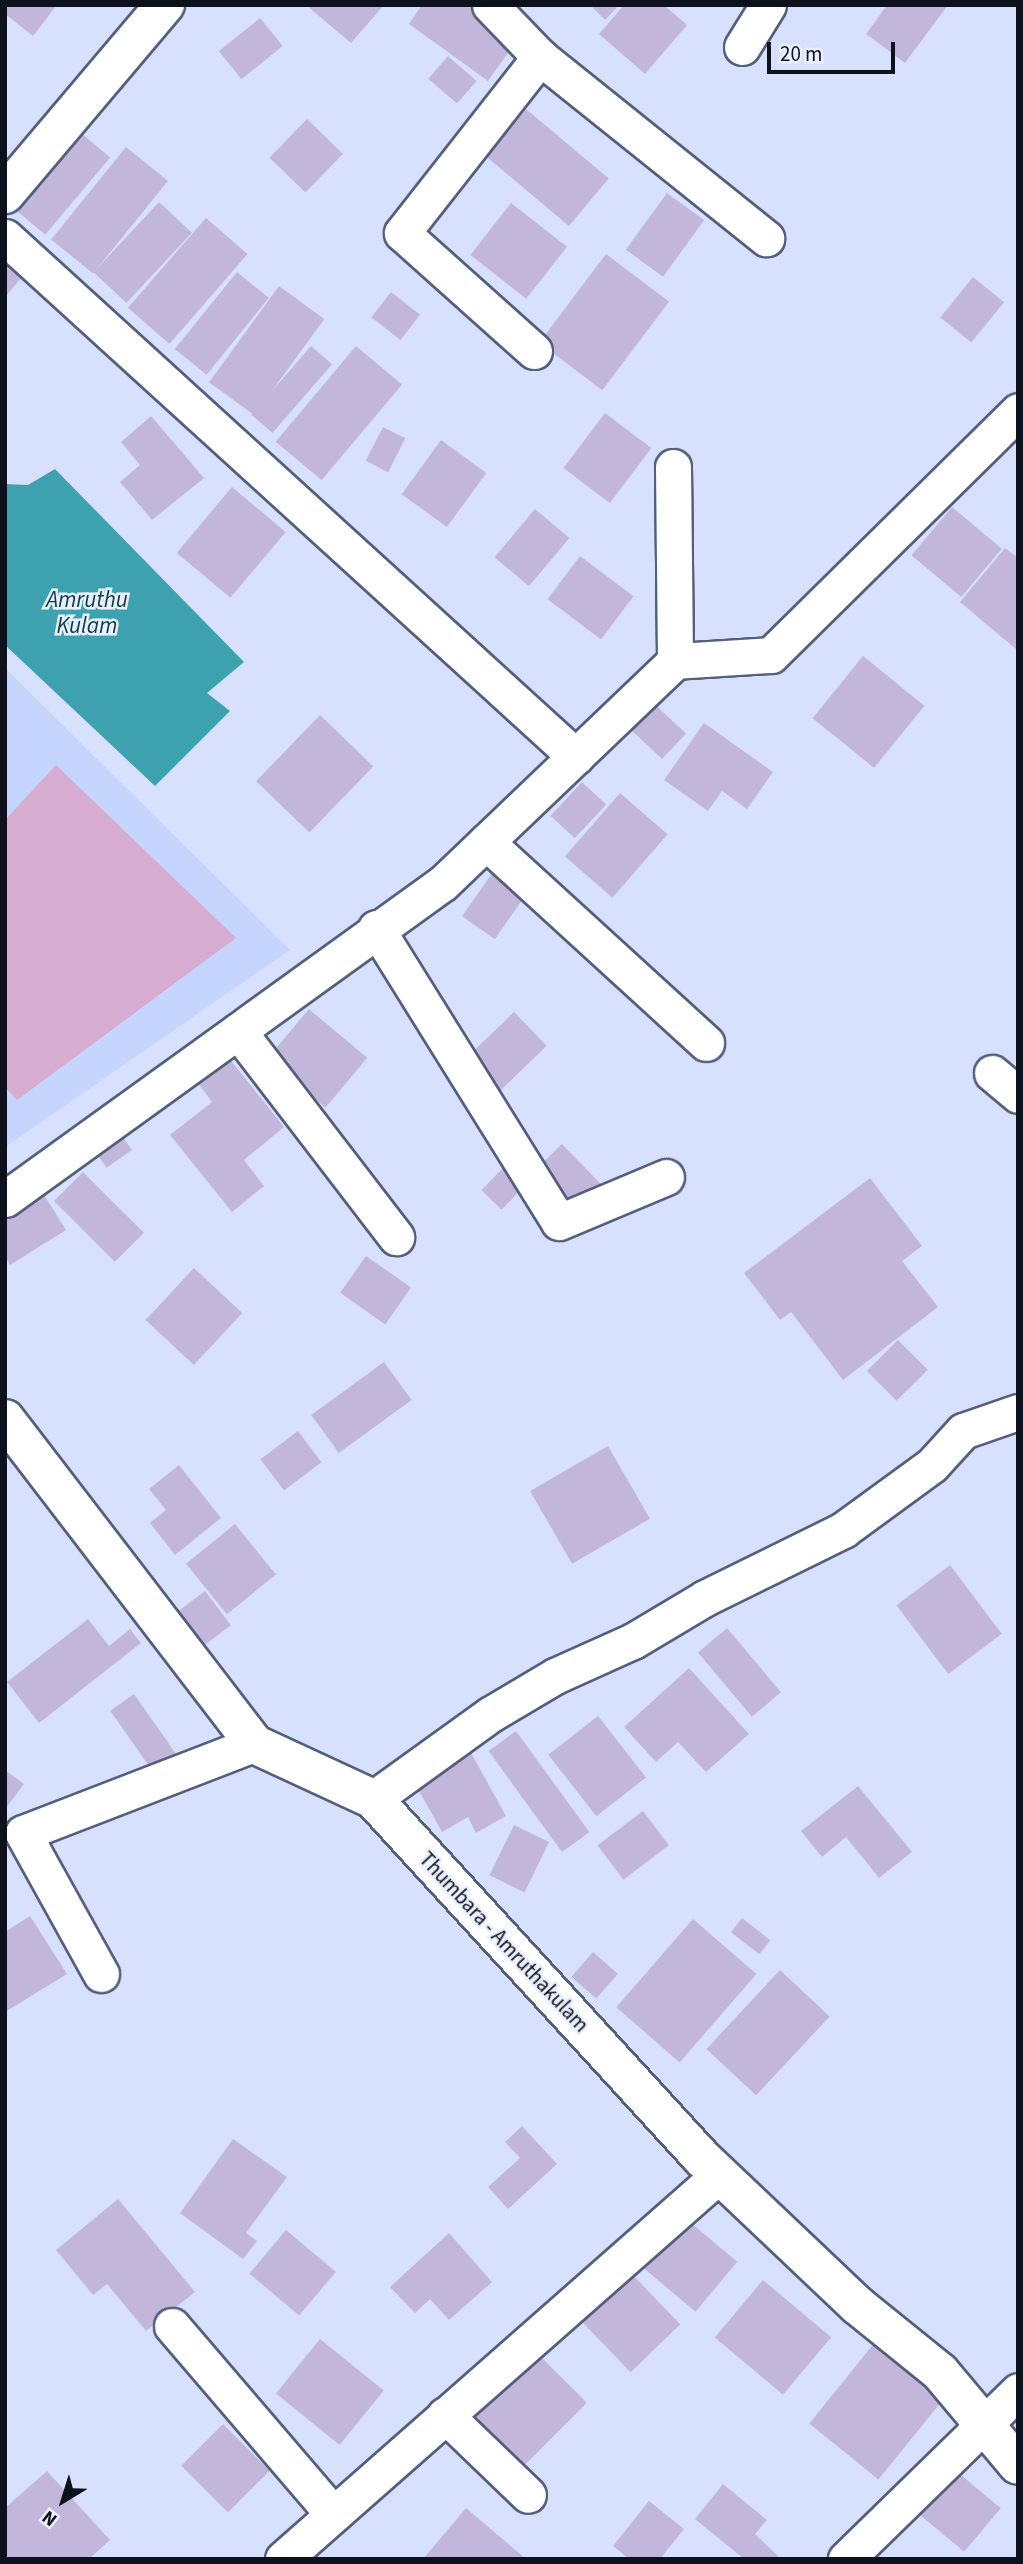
<!DOCTYPE html>
<html>
<head>
<meta charset="utf-8">
<style>
  body { margin:0 }
  #map { position:relative; width:1023px; height:2564px; overflow:hidden; background:#d7e1fd; font-family:"Source Sans 3",sans-serif }
  div>[style] { position:absolute }
  .built>* { inset:0; background:#c6d5fe }
  .green>* { inset:0; background:#d6acd1 }
  .water>* { inset:0; background:#3da1b0 }
  .building>* { inset:0; background:#c2b7da; transform-origin:0 0 }
  .roads { filter:drop-shadow(2px 0 #545f7c) drop-shadow(-2px 0 #545f7c) drop-shadow(0 2px #545f7c) drop-shadow(0 -2px #545f7c) }
  .minor>* { height:35px; margin:-17.5px; padding:0 17.5px; transform-origin:17.5px; border-radius:17.5px; background:#fff }
  .tertiary>* { height:38px; margin:-19px; padding:0 19px; transform-origin:19px; border-radius:19px; background:#fff }
  span { translate:-50% -50%; white-space:nowrap; text-align:center; line-height:1.15; -webkit-text-stroke:5px #eaeffd; paint-order:stroke }
  .street-label { font-size:21px; color:#0d111c }
  .water-label { font-size:23px; color:#0f3d44; font-style:italic }
  .frame { position:absolute; inset:0; border:7px solid #0d111c; pointer-events:none }
  .north { position:absolute; left:28px; top:2466px; width:70px; height:70px; -webkit-text-stroke:5px #eaeffd; paint-order:stroke; rotate:218deg; font-size:19px; font-weight:700; line-height:28px; text-align:center; color:#0d111c }
  .north::after { content:''; display:block; margin:auto; width:24px; height:32px; background:#0d111c; clip-path:polygon(50% 0,100% 100%,50% 72%,0 100%) }
  .scale { position:absolute; left:767px; top:42px; width:128px; height:32px; box-sizing:border-box; border:4px solid #0d111c; border-top:0; padding-left:9px; font-size:21px; line-height:24px; white-space:nowrap; color:#0d111c; -webkit-text-stroke:5px #eaeffd; paint-order:stroke }
</style>
</head>
<body>
<div id="map">
  <div class="built">
    <div style="clip-path:polygon(5px 668px,290px 950px,5px 1147px)"></div>
  </div>
  <div class="green">
    <div style="clip-path:polygon(56px 765px,236px 938px,17px 1100px,5px 1087px,5px 820px)"></div>
  </div>
  <div class="water">
    <div style="clip-path:polygon(55px 469px,244px 662px,207px 693px,230px 711px,155px 786px,5px 645px,5px 484px,28px 485px)"></div>
  </div>
  <div class="building">
    <div style="clip-path:polygon(5px 5px,57px 5px,33px 36px,5px 14px)"></div>
    <div style="clip-path:polygon(306px 5px,384px 5px,351px 43px)"></div>
    <div style="clip-path:polygon(422px 5px,492px 5px,525px 29px,488px 81px,409px 24px)"></div>
    <div style="clip-path:polygon(590px 5px,619px 5px,605px 20px)"></div>
    <div style="clip-path:polygon(624px 5px,664px 5px,687px 25px,645px 74px,599px 34px)"></div>
    <div style="clip-path:polygon(887px 5px,948px 5px,905px 63px,866px 34px)"></div>
    <div style="left:260px;top:18px;width:36px;height:53px;rotate:51deg"></div>
    <div style="left:448px;top:56px;width:38px;height:30px;rotate:41deg"></div>
    <div style="left:526px;top:109px;width:108px;height:62px;rotate:40deg"></div>
    <div style="left:307px;top:119px;width:50px;height:54px;rotate:44deg"></div>
    <div style="left:81px;top:133px;width:38px;height:101px;rotate:40deg"></div>
    <div style="left:126px;top:147px;width:54px;height:119px;rotate:39deg"></div>
    <div style="left:667px;top:193px;width:46px;height:70px;rotate:36deg"></div>
    <div style="left:159px;top:202px;width:45px;height:96px;rotate:43deg"></div>
    <div style="left:511px;top:203px;width:71px;height:66px;rotate:38deg"></div>
    <div style="left:206px;top:218px;width:55px;height:119px;rotate:41deg"></div>
    <div style="left:606px;top:254px;width:79px;height:111px;rotate:37deg"></div>
    <div style="clip-path:polygon(5px 261px,23px 276px,5px 297px)"></div>
    <div style="left:237px;top:272px;width:41px;height:99px;rotate:39deg"></div>
    <div style="left:973px;top:277px;width:40px;height:52px;rotate:39deg"></div>
    <div style="left:279px;top:286px;width:56px;height:119px;rotate:36deg"></div>
    <div style="left:391px;top:292px;width:37px;height:32px;rotate:38deg"></div>
    <div style="left:311px;top:346px;width:28px;height:91px;rotate:41deg"></div>
    <div style="left:356px;top:346px;width:60px;height:125px;rotate:40deg"></div>
    <div style="left:605px;top:413px;width:58px;height:69px;rotate:37deg"></div>
    <div style="clip-path:polygon(151px 416px,204px 478px,152px 520px,120px 482px,140px 465px,121px 442px)"></div>
    <div style="left:383px;top:427px;width:25px;height:38px;rotate:27deg"></div>
    <div style="left:441px;top:440px;width:56px;height:67px;rotate:36deg"></div>
    <div style="left:232px;top:487px;width:70px;height:86px;rotate:40deg"></div>
    <div style="left:952px;top:507px;width:65px;height:63px;rotate:40deg"></div>
    <div style="left:535px;top:509px;width:45px;height:63px;rotate:40deg"></div>
    <div style="clip-path:polygon(1005px 548px,1018px 558px,1016px 649px,960px 602px)"></div>
    <div style="left:580px;top:556px;width:67px;height:54px;rotate:37deg"></div>
    <div style="left:863px;top:656px;width:79px;height:80px;rotate:39deg"></div>
    <div style="left:648px;top:698px;width:52px;height:35px;rotate:43deg"></div>
    <div style="left:320px;top:715px;width:74px;height:92px;rotate:44deg"></div>
    <div style="clip-path:polygon(704px 723px,773px 772px,747px 809px,722px 791px,708px 811px,664px 780px)"></div>
    <div style="left:582px;top:782px;width:33px;height:46px;rotate:43deg"></div>
    <div style="left:620px;top:793px;width:63px;height:84px;rotate:41deg"></div>
    <div style="left:493px;top:872px;width:40px;height:54px;rotate:35deg"></div>
    <div style="left:309px;top:1009px;width:76px;height:65px;rotate:40deg"></div>
    <div style="left:514px;top:1012px;width:47px;height:79px;rotate:46deg"></div>
    <div style="clip-path:polygon(228px 1057px,284px 1127px,244px 1160px,264px 1186px,232px 1212px,170px 1135px,212px 1102px,197px 1082px)"></div>
    <div style="left:116px;top:1127px;width:28px;height:31px;rotate:55deg"></div>
    <div style="left:562px;top:1144px;width:62px;height:47px;rotate:46deg"></div>
    <div style="left:503px;top:1168px;width:28px;height:31px;rotate:44deg"></div>
    <div style="left:83px;top:1172px;width:86px;height:41px;rotate:45deg"></div>
    <div style="clip-path:polygon(870px 1178px,922px 1246px,902px 1261px,938px 1307px,843px 1380px,791px 1312px,780px 1320px,744px 1273px)"></div>
    <div style="clip-path:polygon(41px 1190px,66px 1230px,10px 1265px,5px 1256px,5px 1212px)"></div>
    <div style="left:366px;top:1256px;width:55px;height:45px;rotate:35deg"></div>
    <div style="left:194px;top:1268px;width:66px;height:71px;rotate:43deg"></div>
    <div style="left:898px;top:1340px;width:42px;height:44px;rotate:45deg"></div>
    <div style="left:384px;top:1362px;width:47px;height:90px;rotate:54deg"></div>
    <div style="left:298px;top:1431px;width:39px;height:47px;rotate:53deg"></div>
    <div style="left:608px;top:1446px;width:84px;height:90px;rotate:60deg"></div>
    <div style="clip-path:polygon(179px 1465px,221px 1518px,175px 1555px,150px 1523px,166px 1510px,149px 1489px)"></div>
    <div style="left:235px;top:1524px;width:65px;height:63px;rotate:51deg"></div>
    <div style="left:950px;top:1565px;width:86px;height:67px;rotate:53deg"></div>
    <div style="left:205px;top:1591px;width:43px;height:36px;rotate:53deg"></div>
    <div style="clip-path:polygon(88px 1619px,109px 1646px,130px 1629px,141px 1643px,39px 1723px,7px 1682px)"></div>
    <div style="left:727px;top:1628px;width:84px;height:38px;rotate:50deg"></div>
    <div style="clip-path:polygon(689px 1668px,749px 1734px,706px 1772px,678px 1742px,656px 1762px,624px 1727px)"></div>
    <div style="left:134px;top:1694px;width:73px;height:29px;rotate:55deg"></div>
    <div style="left:598px;top:1716px;width:78px;height:63px;rotate:52deg"></div>
    <div style="left:516px;top:1731px;width:125px;height:34px;rotate:54deg"></div>
    <div style="clip-path:polygon(470px 1751px,506px 1816px,476px 1833px,468px 1817px,442px 1832px,414px 1782px)"></div>
    <div style="clip-path:polygon(5px 1770px,24px 1784px,5px 1809px)"></div>
    <div style="clip-path:polygon(858px 1786px,912px 1852px,879px 1878px,846px 1837px,822px 1857px,801px 1831px)"></div>
    <div style="left:643px;top:1811px;width:43px;height:57px;rotate:53deg"></div>
    <div style="left:514px;top:1825px;width:39px;height:56px;rotate:26deg"></div>
    <div style="clip-path:polygon(30px 1916px,67px 1974px,5px 2012px,5px 1932px)"></div>
    <div style="left:742px;top:1918px;width:36px;height:18px;rotate:38deg"></div>
    <div style="left:693px;top:1919px;width:84px;height:117px;rotate:41deg"></div>
    <div style="left:593px;top:1952px;width:33px;height:33px;rotate:41deg"></div>
    <div style="left:780px;top:1970px;width:68px;height:108px;rotate:43deg"></div>
    <div style="clip-path:polygon(522px 2126px,557px 2164px,508px 2209px,488px 2187px,520px 2158px,505px 2142px)"></div>
    <div style="clip-path:polygon(233px 2139px,287px 2177px,246px 2233px,257px 2241px,243px 2259px,180px 2213px)"></div>
    <div style="clip-path:polygon(118px 2199px,195px 2292px,146px 2331px,107px 2284px,93px 2295px,56px 2250px)"></div>
    <div style="left:679px;top:2213px;width:76px;height:65px;rotate:40deg"></div>
    <div style="left:286px;top:2230px;width:65px;height:57px;rotate:40deg"></div>
    <div style="clip-path:polygon(449px 2233px,492px 2282px,449px 2320px,430px 2299px,415px 2313px,390px 2287px)"></div>
    <div style="left:624px;top:2266px;width:81px;height:69px;rotate:46deg"></div>
    <div style="left:763px;top:2280px;width:89px;height:75px;rotate:40deg"></div>
    <div style="left:320px;top:2339px;width:82px;height:70px;rotate:39deg"></div>
    <div style="left:876px;top:2341px;width:89px;height:106px;rotate:39deg"></div>
    <div style="left:526px;top:2342px;width:86px;height:91px;rotate:45deg"></div>
    <div style="left:223px;top:2424px;width:66px;height:59px;rotate:45deg"></div>
    <div style="left:954px;top:2469px;width:61px;height:57px;rotate:40deg"></div>
    <div style="clip-path:polygon(47px 2471px,110px 2540px,89px 2559px,5px 2559px,5px 2508px)"></div>
    <div style="clip-path:polygon(723px 2484px,767px 2520px,755px 2534px,781px 2559px,744px 2559px,695px 2519px)"></div>
    <div style="clip-path:polygon(649px 2501px,684px 2529px,660px 2559px,629px 2559px,613px 2546px)"></div>
    <div style="clip-path:polygon(466px 2508px,526px 2559px,423px 2559px)"></div>
  </div>
  <div class="roads">
    <div class="minor">
      <div style="left:490px;top:5px;width:72px;rotate:46.1deg"></div>
      <div style="left:540px;top:57px;width:290px;rotate:38.7deg"></div>
      <div style="left:742px;top:47px;width:49px;rotate:-58.2deg"></div>
      <div style="left:5px;top:237px;width:772px;rotate:42.32deg"></div>
      <div style="left:534px;top:351px;width:177px;rotate:-138.2deg"></div>
      <div style="left:402px;top:233px;width:224px;rotate:-51.9deg"></div>
      <div style="left:673px;top:467px;width:194px;rotate:89.4deg"></div>
      <div style="left:486px;top:842px;width:298px;rotate:42.4deg"></div>
      <div style="left:376px;top:928px;width:346px;rotate:58.1deg"></div>
      <div style="left:559px;top:1222px;width:116px;rotate:-22.8deg"></div>
      <div style="left:238px;top:1031px;width:260px;rotate:52.5deg"></div>
      <div style="left:992px;top:1073px;width:34px;rotate:40deg"></div>
      <div style="left:5px;top:1199px;width:540px;rotate:-35.81deg"></div>
      <div style="left:443px;top:883px;width:321px;rotate:-43.7deg"></div>
      <div style="left:675px;top:661px;width:96px;rotate:-3.6deg"></div>
      <div style="left:771px;top:655px;width:347px;rotate:-44.6deg"></div>
      <div style="left:373px;top:1799px;width:145px;rotate:-35.8deg"></div>
      <div style="left:491px;top:1714px;width:74px;rotate:-30.7deg"></div>
      <div style="left:555px;top:1676px;width:85px;rotate:-24.2deg"></div>
      <div style="left:633px;top:1641px;width:84px;rotate:-30.8deg"></div>
      <div style="left:705px;top:1598px;width:154px;rotate:-26.2deg"></div>
      <div style="left:843px;top:1530px;width:110px;rotate:-36.1deg"></div>
      <div style="left:932px;top:1465px;width:46px;rotate:-47.6deg"></div>
      <div style="left:963px;top:1431px;width:58px;rotate:-19.1deg"></div>
      <div style="left:101px;top:1974px;width:161px;rotate:-119deg"></div>
      <div style="left:23px;top:1833px;width:248px;rotate:-21.1deg"></div>
      <div style="left:172px;top:2326px;width:248px;rotate:49.4deg"></div>
      <div style="left:445px;top:2415px;width:115px;rotate:43.9deg"></div>
      <div style="left:283px;top:2559px;width:582px;rotate:-41.38deg"></div>
      <div style="left:846px;top:2559px;width:240px;rotate:-44.3deg"></div>
    </div>
    <div class="tertiary">
      <div style="left:5px;top:194px;width:248px;rotate:-49.8deg"></div>
      <div style="left:5px;top:1419px;width:409px;rotate:52.5deg"></div>
      <div style="left:254px;top:1744px;width:131px;rotate:24.8deg"></div>
      <div style="left:373px;top:1799px;width:486px;rotate:47.5deg"></div>
      <div style="left:701px;top:2157px;width:215px;rotate:43.5deg"></div>
      <div style="left:857px;top:2305px;width:107px;rotate:38.9deg"></div>
      <div style="left:940px;top:2372px;width:121px;rotate:50deg"></div>
    </div>
  </div>
  <div class="street-label">
    <span style="left:504px;top:1942px;rotate:47deg">Thumbara - Amruthakulam</span>
  </div>
  <div class="water-label">
    <span style="left:87px;top:613px">Amruthu<br>Kulam</span>
  </div>
  <div class="frame"></div>
  <div class="north">N</div>
  <div class="scale">20 m</div>
</div>
</body>
</html>
